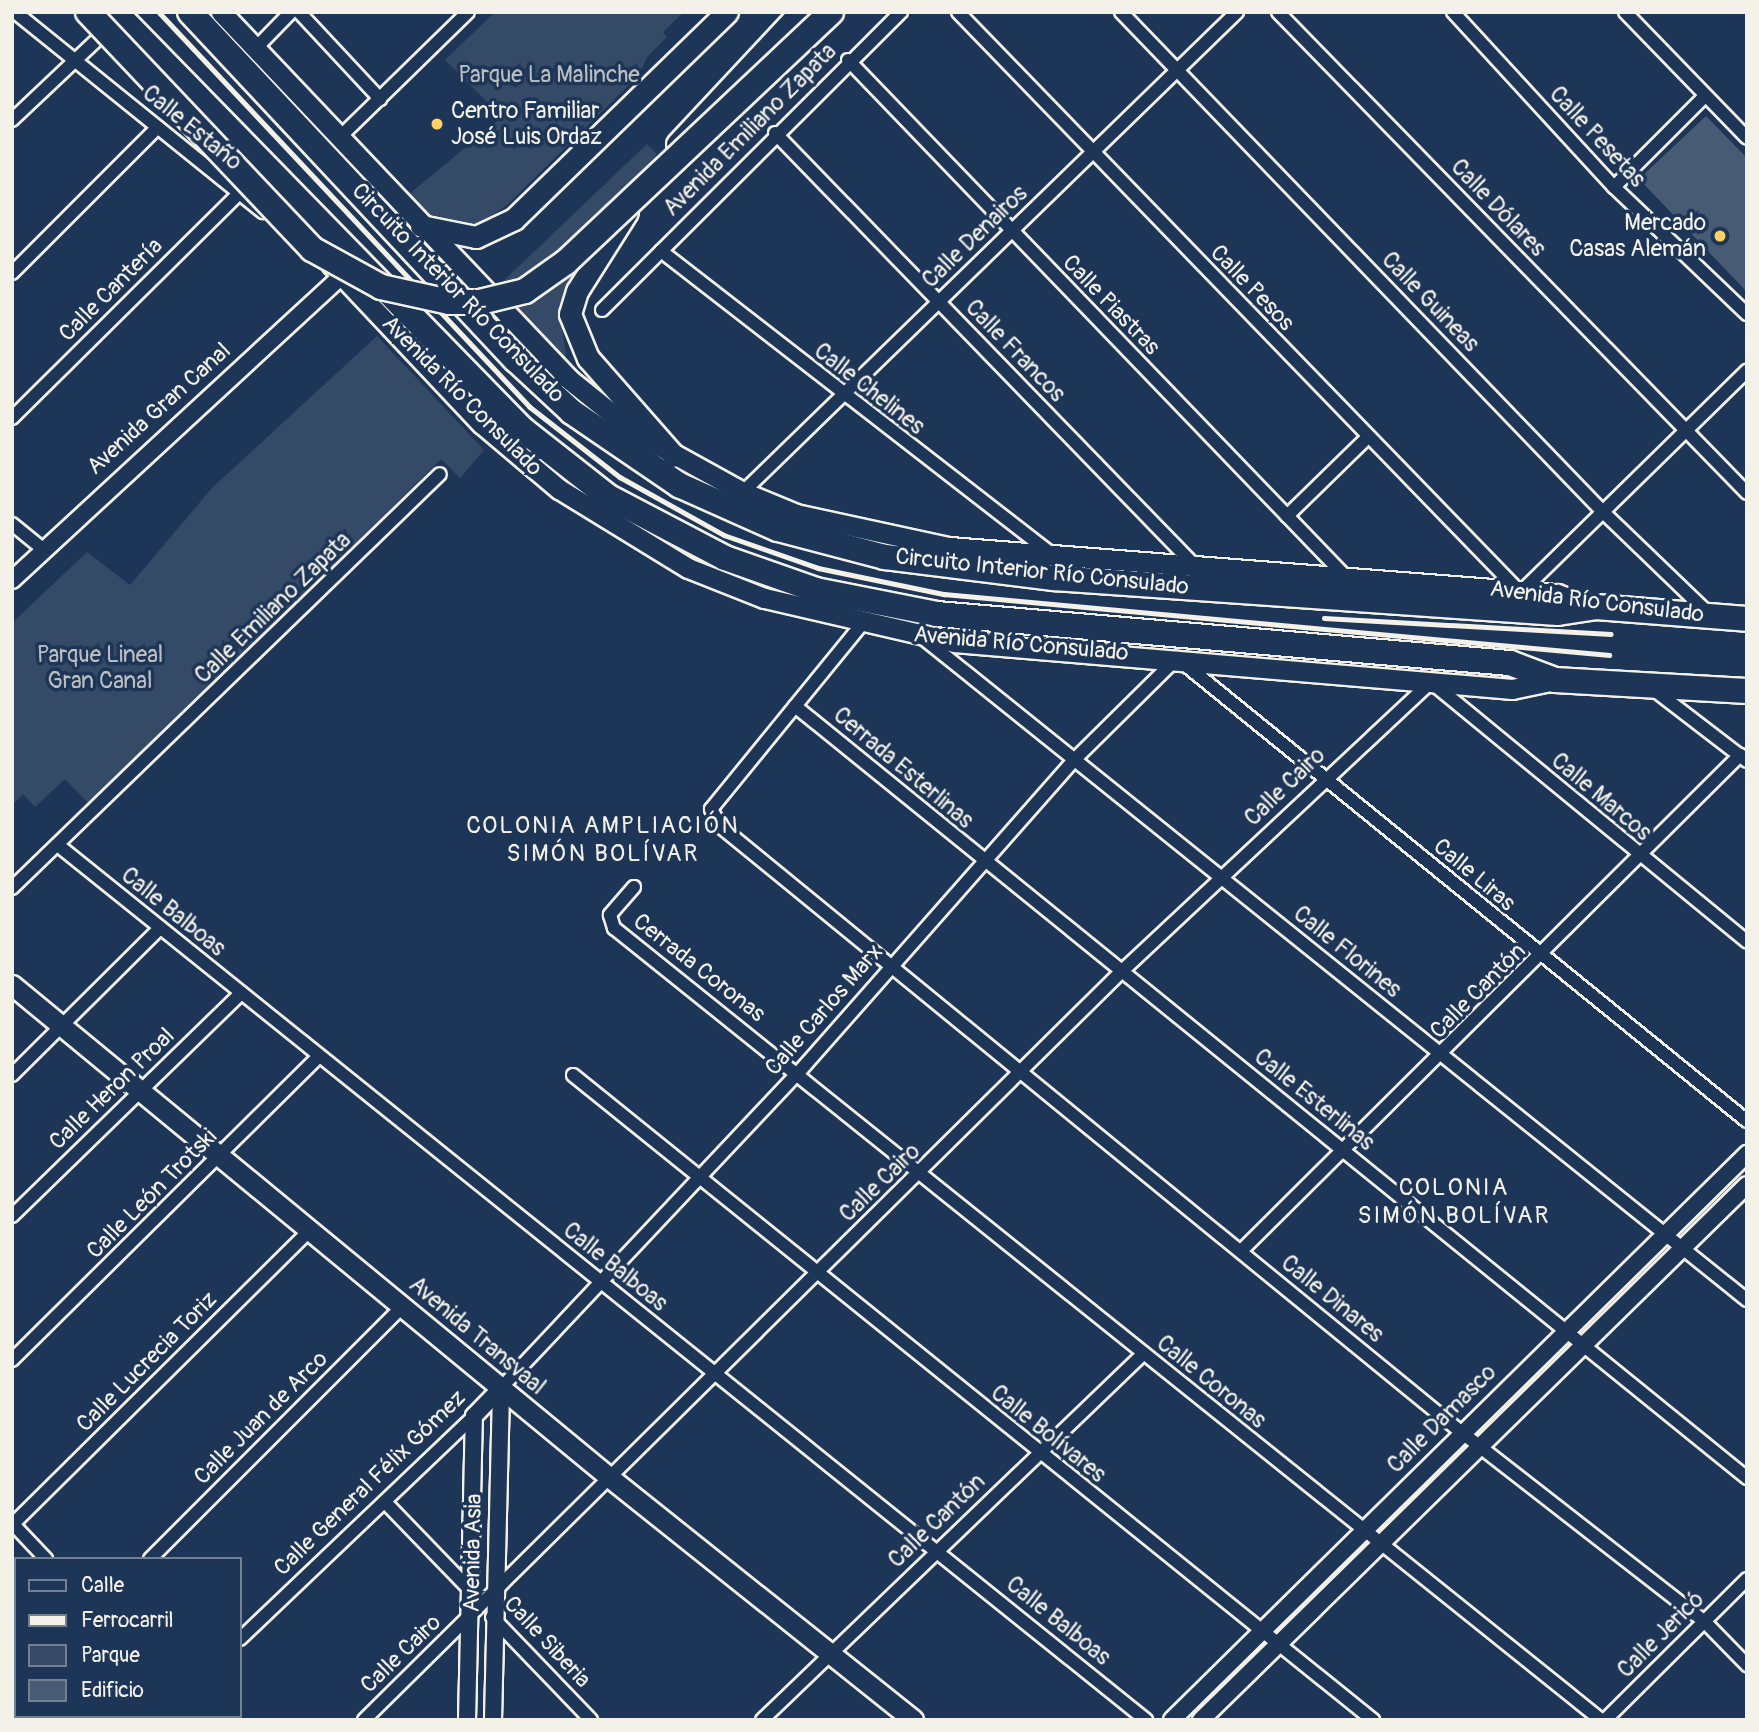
<!DOCTYPE html>
<html>
<head>
<meta charset="utf-8">
<style>
  body { margin:0 }
  #map { position:relative; width:1759px; height:1732px; overflow:hidden; background:#1d3557; font-family:Pangolin,sans-serif }
  div>[style] { position:absolute }
  .green>* { inset:0; background:#354a67 }
  .building>* { inset:0; background:#485b74 }
  .roads { filter:drop-shadow(2px 0 #f4f1e8) drop-shadow(-2px 0 #f4f1e8) drop-shadow(0 2px #f4f1e8) drop-shadow(0 -2px #f4f1e8) }
  .minor>* { height:12px; margin:-6px; padding:0 6px; transform-origin:6px; border-radius:6px; background:#1d3557 }
  .tertiary>* { height:16px; margin:-8px; padding:0 8px; transform-origin:8px; border-radius:8px; background:#1d3557 }
  .secondary>* { height:19px; margin:-9.5px; padding:0 9.5px; transform-origin:9.5px; border-radius:9.5px; background:#1d3557 }
  .primary>* { height:21px; margin:-10.5px; padding:0 10.5px; transform-origin:10.5px; border-radius:10.5px; background:#1d3557 }
  .motorway>* { height:24px; margin:-12px; padding:0 12px; transform-origin:12px; border-radius:12px; background:#1d3557 }
  .rail>* { height:4.5px; margin:-2.25px; padding:0 2.25px; transform-origin:2.25px; border-radius:2.25px; background:#f4f1e8 }
  .bridges { filter:drop-shadow(2px 0 #f4f1e8) drop-shadow(-2px 0 #f4f1e8) drop-shadow(0 2px #f4f1e8) drop-shadow(0 -2px #f4f1e8) }
  .motorway-bridge>* { height:24px; margin:-12px; padding:0 12px; transform-origin:12px; border-radius:12px; background:#1d3557 }
  .dots>* { width:19px; height:19px; translate:-50% -50%; box-sizing:border-box; border:4px solid #1d3557; border-radius:50% }
  span { translate:-50% -50%; white-space:nowrap; text-align:center; line-height:1.15; -webkit-text-stroke:7px #1d3557; paint-order:stroke }
  .park-label { font-size:23px; color:#bbbfc1 }
  .poi-label { font-size:23px; color:#f4f1e8 }
  .left { translate:0 -50%; text-align:left }
  .right { translate:-100% -50%; text-align:right }
  .street-label { font-size:23px; color:#f4f1e8 }
  .neighbourhood-label { font-size:24px; color:#f4f1e8; letter-spacing:2px }
  .frame { position:absolute; inset:0; border:14px solid #f4f1e8; pointer-events:none }
  .legend { position:absolute; left:14px; top:1557px; width:228px; height:161px; box-sizing:border-box; background:#1d3557; border:2px solid #738091; margin:0; padding:9px 12px; list-style:none; font-size:21px; color:#f4f1e8 }
  .legend li { display:flex; align-items:center; gap:14px; height:35px }
  .legend b { width:35px; border:2px solid #738091 }
</style>
</head>
<body>
<div id="map">
  <div class="green">
    <div style="clip-path:polygon(495px 12px,684px 12px,663px 32px,667px 37px,647px 57px,640px 74px,507px 205px,457px 240px,408px 195px,502px 117px,445px 60px)"></div>
    <div style="clip-path:polygon(647px 144px,657px 154px,567px 291px,562px 326px,567px 363px,495px 289px)"></div>
    <div style="clip-path:polygon(377px 336px,484px 450px,460px 478px,441px 459px,90px 805px,65px 779px,35px 807px,23px 794px,12px 805px,12px 623px,87px 552px,130px 585px,212px 488px)"></div>
  </div>
  <div class="building">
    <div style="clip-path:polygon(1706px 116px,1747px 158px,1747px 292px,1639px 179px)"></div>
  </div>
  <div class="roads">
    <div class="minor">
      <div style="left:15px;top:12px;width:319px;rotate:38.9deg"></div>
      <div style="left:299px;top:12px;width:119px;rotate:47deg"></div>
      <div style="left:958px;top:12px;width:805px;rotate:45.91deg"></div>
      <div style="left:1121px;top:12px;width:693px;rotate:46.05deg"></div>
      <div style="left:1602px;top:511px;width:147px;rotate:43.9deg"></div>
      <div style="left:1278px;top:12px;width:672px;rotate:45.72deg"></div>
      <div style="left:1453px;top:12px;width:238px;rotate:47.4deg"></div>
      <div style="left:1614px;top:187px;width:184px;rotate:43.7deg"></div>
      <div style="left:1625px;top:12px;width:175px;rotate:45.9deg"></div>
      <div style="left:255px;top:49px;width:52px;rotate:-45.8deg"></div>
      <div style="left:848px;top:60px;width:718px;rotate:46.07deg"></div>
      <div style="left:12px;top:120px;width:124px;rotate:-43.4deg"></div>
      <div style="left:775px;top:133px;width:605px;rotate:45.87deg"></div>
      <div style="left:339px;top:138px;width:180px;rotate:-44.3deg"></div>
      <div style="left:1614px;top:187px;width:129px;rotate:-45deg"></div>
      <div style="left:661px;top:251px;width:494px;rotate:37.8deg"></div>
      <div style="left:12px;top:273px;width:206px;rotate:-45deg"></div>
      <div style="left:602px;top:310px;width:422px;rotate:-44.9deg"></div>
      <div style="left:12px;top:418px;width:320px;rotate:-44.7deg"></div>
      <div style="left:743px;top:492px;width:689px;rotate:-44.18deg"></div>
      <div style="left:1287px;top:516px;width:112px;rotate:-44.3deg"></div>
      <div style="left:12px;top:524px;width:41px;rotate:39.1deg"></div>
      <div style="left:1522px;top:591px;width:315px;rotate:-44.4deg"></div>
      <div style="left:862px;top:624px;width:239px;rotate:129.2deg"></div>
      <div style="left:711px;top:809px;width:21px;rotate:61deg"></div>
      <div style="left:721px;top:827px;width:956px;rotate:39.27deg"></div>
      <div style="left:1461px;top:1432px;width:308px;rotate:37.9deg"></div>
      <div style="left:1704px;top:1621px;width:62px;rotate:45.7deg"></div>
      <div style="left:923px;top:638px;width:1057px;rotate:38.78deg"></div>
      <div style="left:1653px;top:689px;width:118px;rotate:37.5deg"></div>
      <div style="left:795px;top:706px;width:1226px;rotate:39.04deg"></div>
      <div style="left:59px;top:846px;width:1395px;rotate:38.8deg"></div>
      <div style="left:634px;top:887px;width:37px;rotate:131deg"></div>
      <div style="left:610px;top:915px;width:14px;rotate:73deg"></div>
      <div style="left:614px;top:928px;width:1265px;rotate:38.74deg"></div>
      <div style="left:12px;top:888px;width:595px;rotate:-44.05deg"></div>
      <div style="left:12px;top:1075px;width:209px;rotate:-44.8deg"></div>
      <div style="left:573px;top:1075px;width:1028px;rotate:38.88deg"></div>
      <div style="left:12px;top:1216px;width:320px;rotate:-44.2deg"></div>
      <div style="left:1241px;top:1251px;width:704px;rotate:-44.83deg"></div>
      <div style="left:12px;top:1360px;width:432px;rotate:-44.7deg"></div>
      <div style="left:501px;top:1388px;width:434px;rotate:-46.7deg"></div>
      <div style="left:799px;top:1072px;width:419px;rotate:-48.6deg"></div>
      <div style="left:1076px;top:758px;width:142px;rotate:-44.7deg"></div>
      <div style="left:1177px;top:658px;width:734px;rotate:39.09deg"></div>
      <div style="left:385px;top:1502px;width:125px;rotate:46deg"></div>
      <div style="left:12px;top:1523px;width:50px;rotate:46.6deg"></div>
      <div style="left:13px;top:1524px;width:419px;rotate:-44.7deg"></div>
      <div style="left:150px;top:1559px;width:358px;rotate:-45deg"></div>
      <div style="left:492px;top:1617px;width:143px;rotate:46.1deg"></div>
      <div style="left:240px;top:1639px;width:323px;rotate:-43.6deg"></div>
      <div style="left:201px;top:1716px;width:5px;rotate:53deg"></div>
      <div style="left:156px;top:1720px;width:5px;rotate:-53deg"></div>
      <div style="left:364px;top:1720px;width:1064px;rotate:-44.66deg"></div>
      <div style="left:1121px;top:972px;width:424px;rotate:-43.1deg"></div>
      <div style="left:1431px;top:682px;width:409px;rotate:39.4deg"></div>
      <div style="left:762px;top:1720px;width:528px;rotate:-43.85deg"></div>
      <div style="left:1605px;top:1720px;width:200px;rotate:-44.8deg"></div>
    </div>
    <div class="tertiary">
      <div style="left:12px;top:580px;width:449px;rotate:-42.7deg"></div>
      <div style="left:467px;top:1720px;width:304px;rotate:-88.7deg"></div>
      <div style="left:474px;top:1416px;width:39px;rotate:-46deg"></div>
      <div style="left:493px;top:1720px;width:332px;rotate:-88.6deg"></div>
      <div style="left:1172px;top:1720px;width:807px;rotate:-44.55deg"></div>
      <div style="left:1201px;top:1720px;width:764px;rotate:-44.42deg"></div>
    </div>
    <div class="secondary">
      <div style="left:221px;top:12px;width:507px;rotate:46.52deg"></div>
      <div style="left:570px;top:380px;width:85px;rotate:38.8deg"></div>
      <div style="left:636px;top:433px;width:122px;rotate:28.9deg"></div>
      <div style="left:743px;top:492px;width:57px;rotate:22.5deg"></div>
      <div style="left:796px;top:514px;width:157px;rotate:12.2deg"></div>
      <div style="left:949px;top:547px;width:610px;rotate:4.42deg"></div>
      <div style="left:1557px;top:594px;width:40px;rotate:18.9deg"></div>
      <div style="left:331px;top:264px;width:220px;rotate:46.7deg"></div>
      <div style="left:482px;top:424px;width:101px;rotate:40.2deg"></div>
      <div style="left:559px;top:489px;width:151px;rotate:31.5deg"></div>
      <div style="left:688px;top:568px;width:82px;rotate:21.5deg"></div>
      <div style="left:764px;top:598px;width:195px;rotate:13deg"></div>
      <div style="left:954px;top:642px;width:560px;rotate:4.81deg"></div>
      <div style="left:1512px;top:689px;width:44px;rotate:-11.8deg"></div>
      <div style="left:12px;top:985px;width:774px;rotate:39.49deg"></div>
      <div style="left:609px;top:1477px;width:389px;rotate:38.6deg"></div>
    </div>
    <div class="primary">
      <div style="left:677px;top:144px;width:180px;rotate:-47deg"></div>
      <div style="left:627px;top:212px;width:93px;rotate:122.3deg"></div>
      <div style="left:577px;top:291px;width:24px;rotate:107deg"></div>
      <div style="left:570px;top:314px;width:48px;rotate:67.8deg"></div>
      <div style="left:588px;top:358px;width:130px;rotate:48.7deg"></div>
      <div style="left:421px;top:226px;width:56px;rotate:11.3deg"></div>
      <div style="left:476px;top:237px;width:42px;rotate:-25.3deg"></div>
      <div style="left:514px;top:219px;width:297px;rotate:-44.2deg"></div>
    </div>
    <div class="motorway">
      <div style="left:115px;top:12px;width:583px;rotate:45.7deg"></div>
      <div style="left:522px;top:429px;width:108px;rotate:38.2deg"></div>
      <div style="left:607px;top:496px;width:133px;rotate:27.7deg"></div>
      <div style="left:725px;top:558px;width:96px;rotate:19.4deg"></div>
      <div style="left:816px;top:590px;width:123px;rotate:11.2deg"></div>
      <div style="left:937px;top:614px;width:575px;rotate:4.89deg"></div>
      <div style="left:1510px;top:663px;width:48px;rotate:20.7deg"></div>
      <div style="left:1555px;top:680px;width:192px;rotate:3.3deg"></div>
      <div style="left:190px;top:12px;width:477px;rotate:46.9deg"></div>
      <div style="left:516px;top:360px;width:76px;rotate:42.9deg"></div>
      <div style="left:572px;top:412px;width:130px;rotate:34.3deg"></div>
      <div style="left:679px;top:485px;width:108px;rotate:24deg"></div>
      <div style="left:778px;top:529px;width:111px;rotate:14.7deg"></div>
      <div style="left:885px;top:557px;width:170px;rotate:7.1deg"></div>
      <div style="left:1054px;top:578px;width:505px;rotate:3.97deg"></div>
      <div style="left:1558px;top:613px;width:38px;rotate:-9deg"></div>
      <div style="left:1596px;top:607px;width:151px;rotate:4.5deg"></div>
    </div>
  </div>
  <div class="rail">
    <div style="left:159px;top:12px;width:542px;rotate:46.79deg"></div>
    <div style="left:530px;top:407px;width:114px;rotate:37.9deg"></div>
    <div style="left:620px;top:477px;width:119px;rotate:29.1deg"></div>
    <div style="left:724px;top:535px;width:100px;rotate:19.3deg"></div>
    <div style="left:818px;top:568px;width:129px;rotate:11.7deg"></div>
    <div style="left:944px;top:594px;width:668px;rotate:5.24deg"></div>
    <div style="left:1324px;top:618px;width:287px;rotate:3.2deg"></div>
  </div>
  <div class="bridges">
    <div class="motorway-bridge">
      <div style="left:88px;top:12px;width:326px;rotate:46.6deg"></div>
      <div style="left:312px;top:249px;width:79px;rotate:28.8deg"></div>
      <div style="left:381px;top:287px;width:70px;rotate:12.4deg"></div>
      <div style="left:449px;top:302px;width:31px"></div>
      <div style="left:480px;top:302px;width:46px;rotate:-13.7deg"></div>
      <div style="left:525px;top:291px;width:50px;rotate:-35.3deg"></div>
      <div style="left:566px;top:262px;width:364px;rotate:-43.3deg"></div>
    </div>
  </div>
  <div class="dots">
    <div style="left:437px;top:124px;background:#ffd166"></div>
    <div style="left:1720px;top:236px;background:#ffd166"></div>
  </div>
  <div class="park-label">
    <span style="left:549px;top:75px">Parque La Malinche</span>
    <span style="left:100px;top:668px">Parque Lineal<br>Gran Canal</span>
  </div>
  <div class="poi-label">
    <span class="left" style="left:451px;top:124px">Centro Familiar<br>José Luis Ordaz</span>
    <span class="right" style="left:1706px;top:236px">Mercado<br>Casas Alemán</span>
  </div>
  <div class="street-label">
    <span style="left:192px;top:128px;rotate:39deg">Calle Estaño</span>
    <span style="left:750px;top:130px;rotate:-45deg">Avenida Emiliano Zapata</span>
    <span style="left:1597px;top:137px;rotate:47deg">Calle Pesetas</span>
    <span style="left:1498px;top:208px;rotate:46deg">Calle Dólares</span>
    <span style="left:975px;top:237px;rotate:-44deg">Calle Denairos</span>
    <span style="left:1252px;top:288px;rotate:46deg">Calle Pesos</span>
    <span style="left:111px;top:290px;rotate:-45deg">Calle Cantería</span>
    <span style="left:458px;top:293px;rotate:46deg">Circuito Interior Río Consulado</span>
    <span style="left:1430px;top:302px;rotate:46deg">Calle Guineas</span>
    <span style="left:1111px;top:305px;rotate:46deg">Calle Piastras</span>
    <span style="left:1015px;top:351px;rotate:46deg">Calle Francos</span>
    <span style="left:869px;top:389px;rotate:38deg">Calle Chelines</span>
    <span style="left:462px;top:396px;rotate:45deg">Avenida Río Consulado</span>
    <span style="left:159px;top:409px;rotate:-42deg">Avenida Gran Canal</span>
    <span style="left:1042px;top:572px;rotate:6deg">Circuito Interior Río Consulado</span>
    <span style="left:1597px;top:602px;rotate:7deg">Avenida Río Consulado</span>
    <span style="left:273px;top:608px;rotate:-44deg">Calle Emiliano Zapata</span>
    <span style="left:1021px;top:644px;rotate:5deg">Avenida Río Consulado</span>
    <span style="left:903px;top:768px;rotate:40deg">Cerrada Esterlinas</span>
    <span style="left:1285px;top:787px;rotate:-44deg">Calle Cairo</span>
    <span style="left:1601px;top:797px;rotate:40deg">Calle Marcos</span>
    <span style="left:1474px;top:875px;rotate:40deg">Calle Liras</span>
    <span style="left:173px;top:912px;rotate:39deg">Calle Balboas</span>
    <span style="left:1347px;top:952px;rotate:39deg">Calle Florines</span>
    <span style="left:699px;top:968px;rotate:38deg">Cerrada Coronas</span>
    <span style="left:1478px;top:991px;rotate:-45deg">Calle Cantón</span>
    <span style="left:824px;top:1010px;rotate:-49deg">Calle Carlos Marx</span>
    <span style="left:112px;top:1089px;rotate:-44deg">Calle Heron Proal</span>
    <span style="left:1314px;top:1100px;rotate:39deg">Calle Esterlinas</span>
    <span style="left:880px;top:1183px;rotate:-44deg">Calle Cairo</span>
    <span style="left:152px;top:1194px;rotate:-45deg">Calle León Trotski</span>
    <span style="left:615px;top:1267px;rotate:39deg">Calle Balboas</span>
    <span style="left:1332px;top:1299px;rotate:39deg">Calle Dinares</span>
    <span style="left:477px;top:1336px;rotate:40deg">Avenida Transvaal</span>
    <span style="left:147px;top:1362px;rotate:-45deg">Calle Lucrecia Toriz</span>
    <span style="left:1211px;top:1382px;rotate:39deg">Calle Coronas</span>
    <span style="left:261px;top:1418px;rotate:-45deg">Calle Juan de Arco</span>
    <span style="left:1442px;top:1419px;rotate:-45deg">Calle Damasco</span>
    <span style="left:1048px;top:1434px;rotate:39deg">Calle Bolívares</span>
    <span style="left:370px;top:1483px;rotate:-44deg">Calle General Félix Gómez</span>
    <span style="left:937px;top:1521px;rotate:-44deg">Calle Cantón</span>
    <span style="left:473px;top:1553px;rotate:-89deg">Avenida Asia</span>
    <span style="left:1058px;top:1621px;rotate:39deg">Calle Balboas</span>
    <span style="left:1661px;top:1635px;rotate:-45deg">Calle Jericó</span>
    <span style="left:547px;top:1642px;rotate:47deg">Calle Siberia</span>
    <span style="left:401px;top:1654px;rotate:-44deg">Calle Cairo</span>
  </div>
  <div class="neighbourhood-label">
    <span style="left:603px;top:840px">COLONIA AMPLIACIÓN<br>SIMÓN BOLÍVAR</span>
    <span style="left:1454px;top:1202px">COLONIA<br>SIMÓN BOLÍVAR</span>
  </div>
  <div class="frame"></div>
  <ul class="legend">
  <li><b style="height:9px;background:#1d3557"></b>Calle</li>
  <li><b style="height:9px;background:#f4f1e8"></b>Ferrocarril</li>
  <li><b style="height:19px;background:#354a67"></b>Parque</li>
  <li><b style="height:19px;background:#485b74"></b>Edificio</li>
  </ul>
</div>
</body>
</html>
